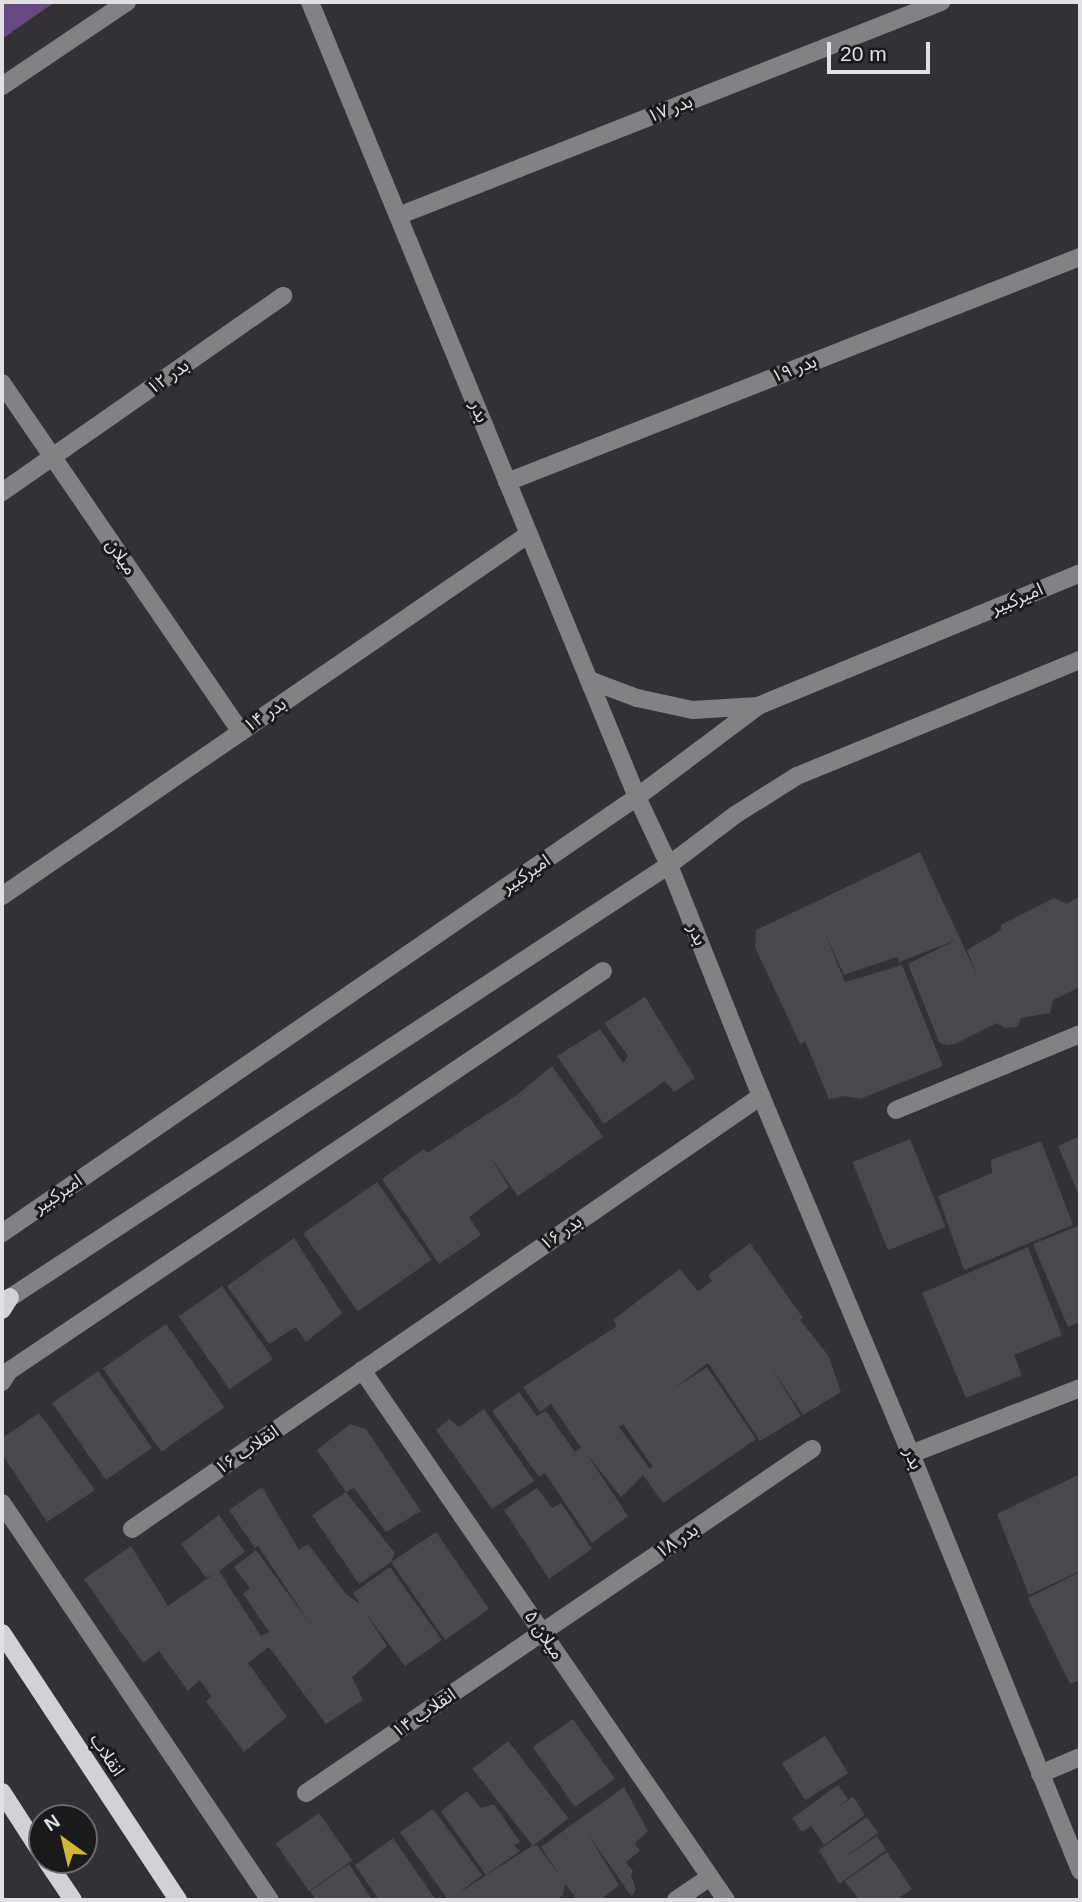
<!DOCTYPE html>
<html>
<head>
<meta charset="utf-8">
<style>
  body { margin:0 }
  #map { position:relative; width:1082px; height:1902px; overflow:hidden; background:#333036; font-family:Arial,"Noto Sans Arabic",sans-serif }
  div>[style] { position:absolute }
  .green>* { inset:0; background:#654880 }
  .building>* { inset:0; background:#4a474d; transform-origin:0 0 }
  .minor>* { height:18px; margin:-9px; padding:0 9px; transform-origin:9px; border-radius:9px; background:#828184 }
  .major>* { height:18px; margin:-9px; padding:0 9px; transform-origin:9px; border-radius:9px; background:#d4d0d7 }
  span { translate:-50% -50%; white-space:nowrap; text-align:center; line-height:1.15; -webkit-text-stroke:6px #1a191b; paint-order:stroke }
  .street-label { font-size:18px; color:#e2e0e4 }
  .frame { position:absolute; inset:0; border:4px solid #e2e0e4; pointer-events:none }
  .north { position:absolute; left:28px; top:1804px; width:70px; height:70px; box-sizing:border-box; background:#1a191b; border:2px solid #6a696b; border-radius:50%; rotate:326deg; font-size:19px; font-weight:700; line-height:28px; text-align:center; color:#e2e0e4 }
  .north::after { content:''; display:block; margin:auto; width:24px; height:32px; background:#d2b736; clip-path:polygon(50% 0,100% 100%,50% 72%,0 100%) }
  .scale { position:absolute; left:827px; top:42px; width:103px; height:32px; box-sizing:border-box; border:4px solid #e2e0e4; border-top:0; padding-left:9px; font-size:21px; line-height:24px; white-space:nowrap; color:#e2e0e4; -webkit-text-stroke:5px #1a191b; paint-order:stroke }
</style>
</head>
<body>
<div id="map">
  <div class="green">
    <div style="clip-path:polygon(2px 2px,55px 2px,2px 39px)"></div>
  </div>
  <div class="building">
    <div style="clip-path:polygon(920px 852px,978px 978px,967px 950px,1001px 930px,1001px 925px,1054px 898px,1067px 904px,1078px 897px,1080px 987px,1053px 1000px,1050px 1013px,1021px 1018px,1017px 1027px,1005px 1028px,997px 1023px,955px 1044px,947px 1045px,939px 1042px,908px 964px,956px 940px,899px 962px,897px 957px,844px 975px,824px 931px,845px 982px,902px 965px,943px 1066px,860px 1099px,845px 1096px,829px 1099px,805px 1041px,800px 1044px,755px 947px,756px 930px)"></div>
    <div style="clip-path:polygon(645px 997px,695px 1078px,674px 1092px,665px 1081px,604px 1124px,557px 1056px,600px 1029px,623px 1063px,628px 1056px,604px 1023px)"></div>
    <div style="clip-path:polygon(552px 1066px,603px 1137px,518px 1196px,489px 1155px,509px 1187px,469px 1217px,481px 1235px,439px 1264px,382px 1179px,424px 1149px,427px 1153px,514px 1097px)"></div>
    <div style="clip-path:polygon(1080px 1136px,1080px 1198px,1058px 1146px)"></div>
    <div style="left:910px;top:1139px;width:95px;height:62px;rotate:68deg"></div>
    <div style="clip-path:polygon(1041px 1141px,1073px 1225px,964px 1270px,938px 1196px,992px 1173px,991px 1160px)"></div>
    <div style="left:377px;top:1182px;width:95px;height:90px;rotate:55deg"></div>
    <div style="clip-path:polygon(1080px 1225px,1080px 1322px,1068px 1327px,1033px 1244px)"></div>
    <div style="clip-path:polygon(294px 1238px,342px 1313px,306px 1342px,296px 1327px,269px 1344px,227px 1286px)"></div>
    <div style="clip-path:polygon(evenodd,750px 1243px,803px 1318px,800px 1320px,828px 1355px,841px 1392px,803px 1415px,771px 1367px,801px 1416px,760px 1441px,708px 1363px,673px 1389px,707px 1367px,756px 1439px,663px 1503px,643px 1475px,621px 1497px,586px 1453px,628px 1516px,592px 1543px,545px 1473px,539px 1477px,492px 1411px,519px 1392px,537px 1416px,546px 1411px,575px 1452px,581px 1448px,551px 1404px,540px 1412px,523px 1387px,617px 1326px,613px 1320px,680px 1269px,698px 1291px,712px 1281px,708px 1275px,750px 1243px,623px 1424px,652px 1466px,650px 1469px,619px 1427px,623px 1424px)"></div>
    <div style="clip-path:polygon(1028px 1247px,1062px 1335px,1014px 1355px,1022px 1375px,966px 1398px,922px 1293px)"></div>
    <div style="left:222px;top:1286px;width:89px;height:53px;rotate:55deg"></div>
    <div style="left:166px;top:1324px;width:102px;height:77px;rotate:55deg"></div>
    <div style="left:98px;top:1371px;width:94px;height:56px;rotate:55deg"></div>
    <div style="clip-path:polygon(484px 1409px,534px 1481px,492px 1509px,436px 1430px,449px 1419px,459px 1427px)"></div>
    <div style="clip-path:polygon(39px 1413px,95px 1490px,47px 1522px,2px 1454px,2px 1438px)"></div>
    <div style="clip-path:polygon(350px 1424px,366px 1429px,421px 1511px,386px 1532px,354px 1488px,346px 1492px,317px 1450px)"></div>
    <div style="clip-path:polygon(1080px 1474px,1080px 1571px,1029px 1595px,997px 1514px)"></div>
    <div style="clip-path:polygon(262px 1487px,299px 1550px,308px 1544px,346px 1594px,360px 1604px,353px 1593px,390px 1567px,442px 1640px,405px 1666px,365px 1612px,387px 1646px,352px 1677px,363px 1700px,326px 1724px,269px 1647px,248px 1663px,287px 1717px,244px 1752px,206px 1701px,212px 1697px,200px 1680px,188px 1691px,159px 1651px,143px 1663px,84px 1579px,131px 1546px,168px 1606px,215px 1573px,206px 1578px,181px 1544px,219px 1515px,245px 1552px,219px 1571px,261px 1636px,269px 1632px,243px 1594px,250px 1588px,234px 1567px,256px 1550px,311px 1625px,258px 1546px,255px 1548px,229px 1510px)"></div>
    <div style="clip-path:polygon(537px 1488px,552px 1508px,561px 1503px,592px 1549px,549px 1579px,504px 1510px)"></div>
    <div style="clip-path:polygon(346px 1492px,395px 1553px,391px 1562px,436px 1532px,489px 1609px,445px 1640px,391px 1562px,359px 1584px,312px 1515px)"></div>
    <div style="clip-path:polygon(1080px 1572px,1080px 1680px,1070px 1684px,1028px 1598px)"></div>
    <div style="left:573px;top:1719px;width:73px;height:49px;rotate:55deg"></div>
    <div style="left:825px;top:1736px;width:44px;height:51px;rotate:58deg"></div>
    <div style="left:508px;top:1741px;width:98px;height:45px;rotate:52deg"></div>
    <div style="clip-path:polygon(838px 1785px,848px 1799px,839px 1806px,853px 1797px,865px 1815px,824px 1845px,811px 1826px,802px 1832px,792px 1818px)"></div>
    <div style="clip-path:polygon(624px 1787px,648px 1831px,635px 1843px,640px 1851px,626px 1862px,633px 1871px,631px 1875px,636px 1890px,631px 1896px,588px 1834px,619px 1885px,600px 1900px,577px 1900px,565px 1883px,563px 1895px,557px 1900px,448px 1900px,400px 1832px,433px 1809px,482px 1875px,457px 1894px,532px 1846px,537px 1845px,560px 1876px,541px 1847px)"></div>
    <div style="clip-path:polygon(467px 1791px,481px 1808px,494px 1804px,520px 1842px,514px 1845px,520px 1851px,486px 1875px,441px 1811px)"></div>
    <div style="left:319px;top:1813px;width:58px;height:53px;rotate:55deg"></div>
    <div style="clip-path:polygon(867px 1817px,878px 1833px,843px 1858px,877px 1836px,886px 1850px,839px 1884px,819px 1850px)"></div>
    <div style="clip-path:polygon(393px 1838px,436px 1900px,379px 1900px,355px 1865px)"></div>
    <div style="clip-path:polygon(887px 1852px,912px 1889px,896px 1900px,859px 1900px,845px 1881px)"></div>
    <div style="clip-path:polygon(349px 1864px,372px 1900px,316px 1900px,310px 1891px)"></div>
  </div>
  <div class="minor">
    <div style="left:310px;top:2px;width:860px;rotate:67.64deg"></div>
    <div style="left:637px;top:797px;width:75px;rotate:64.8deg"></div>
    <div style="left:669px;top:865px;width:249px;rotate:68.3deg"></div>
    <div style="left:761px;top:1096px;width:388px;rotate:67.3deg"></div>
    <div style="left:911px;top:1454px;width:450px;rotate:67.9deg"></div>
    <div style="left:2px;top:86px;width:151px;rotate:-33.9deg"></div>
    <div style="left:398px;top:216px;width:584px;rotate:-21.51deg"></div>
    <div style="left:2px;top:383px;width:423px;rotate:55.6deg"></div>
    <div style="left:507px;top:482px;width:616px;rotate:-21.44deg"></div>
    <div style="left:2px;top:492px;width:343px;rotate:-34.9deg"></div>
    <div style="left:589px;top:680px;width:51px;rotate:20.6deg"></div>
    <div style="left:637px;top:698px;width:57px;rotate:12.1deg"></div>
    <div style="left:693px;top:710px;width:65px;rotate:-3.5deg"></div>
    <div style="left:2px;top:896px;width:639px;rotate:-34.49deg"></div>
    <div style="left:896px;top:1110px;width:199px;rotate:-22.4deg"></div>
    <div style="left:2px;top:1233px;width:770px;rotate:-34.47deg"></div>
    <div style="left:637px;top:797px;width:151px;rotate:-36.9deg"></div>
    <div style="left:758px;top:706px;width:348px;rotate:-22.4deg"></div>
    <div style="left:2px;top:1303px;width:798px;rotate:-33.29deg"></div>
    <div style="left:669px;top:865px;width:83px;rotate:-37.1deg"></div>
    <div style="left:735px;top:815px;width:73px;rotate:-32.2deg"></div>
    <div style="left:797px;top:776px;width:306px;rotate:-22.3deg"></div>
    <div style="left:362px;top:1370px;width:643px;rotate:55.52deg"></div>
    <div style="left:2px;top:1382px;width:13px;rotate:-58deg"></div>
    <div style="left:9px;top:1371px;width:716px;rotate:-33.96deg"></div>
    <div style="left:911px;top:1454px;width:181px;rotate:-21.3deg"></div>
    <div style="left:2px;top:1503px;width:479px;rotate:56deg"></div>
    <div style="left:132px;top:1529px;width:764px;rotate:-34.54deg"></div>
    <div style="left:1040px;top:1774px;width:43px;rotate:-23deg"></div>
    <div style="left:306px;top:1793px;width:612px;rotate:-34.21deg"></div>
    <div style="left:676px;top:1900px;width:41px;rotate:-34.1deg"></div>
  </div>
  <div class="major">
    <div style="left:2px;top:1310px;width:15px;rotate:-58deg"></div>
    <div style="left:2px;top:1633px;width:320px;rotate:56.6deg"></div>
    <div style="left:2px;top:1792px;width:74px;rotate:57.2deg"></div>
    <div style="left:46px;top:1860px;width:48px;rotate:56deg"></div>
  </div>
  <div class="street-label">
    <span style="left:670px;top:109px;rotate:-21deg">بدر ۱۷</span>
    <span style="left:794px;top:369px;rotate:-21deg">بدر ۱۹</span>
    <span style="left:168px;top:377px;rotate:-35deg">بدر ۱۲</span>
    <span style="left:479px;top:412px;rotate:68deg">بدر</span>
    <span style="left:121px;top:557px;rotate:56deg">میلان</span>
    <span style="left:1017px;top:599px;rotate:-23deg">امیرکبیر</span>
    <span style="left:265px;top:715px;rotate:-34deg">بدر ۱۴</span>
    <span style="left:526px;top:874px;rotate:-34deg">امیرکبیر</span>
    <span style="left:697px;top:935px;rotate:68deg">بدر</span>
    <span style="left:58px;top:1194px;rotate:-34deg">امیرکبیر</span>
    <span style="left:561px;top:1233px;rotate:-35deg">بدر ۱۶</span>
    <span style="left:247px;top:1450px;rotate:-34deg">انقلاب ۱۶</span>
    <span style="left:913px;top:1459px;rotate:68deg">بدر</span>
    <span style="left:677px;top:1541px;rotate:-34deg">بدر ۱‍۸</span>
    <span style="left:544px;top:1635px;rotate:56deg">میلان ۵</span>
    <span style="left:424px;top:1713px;rotate:-34deg">انقلاب ۱۴</span>
    <span style="left:107px;top:1755px;rotate:57deg">انقلاب</span>
  </div>
  <div class="frame"></div>
  <div class="north">N</div>
  <div class="scale">20 m</div>
</div>
</body>
</html>
